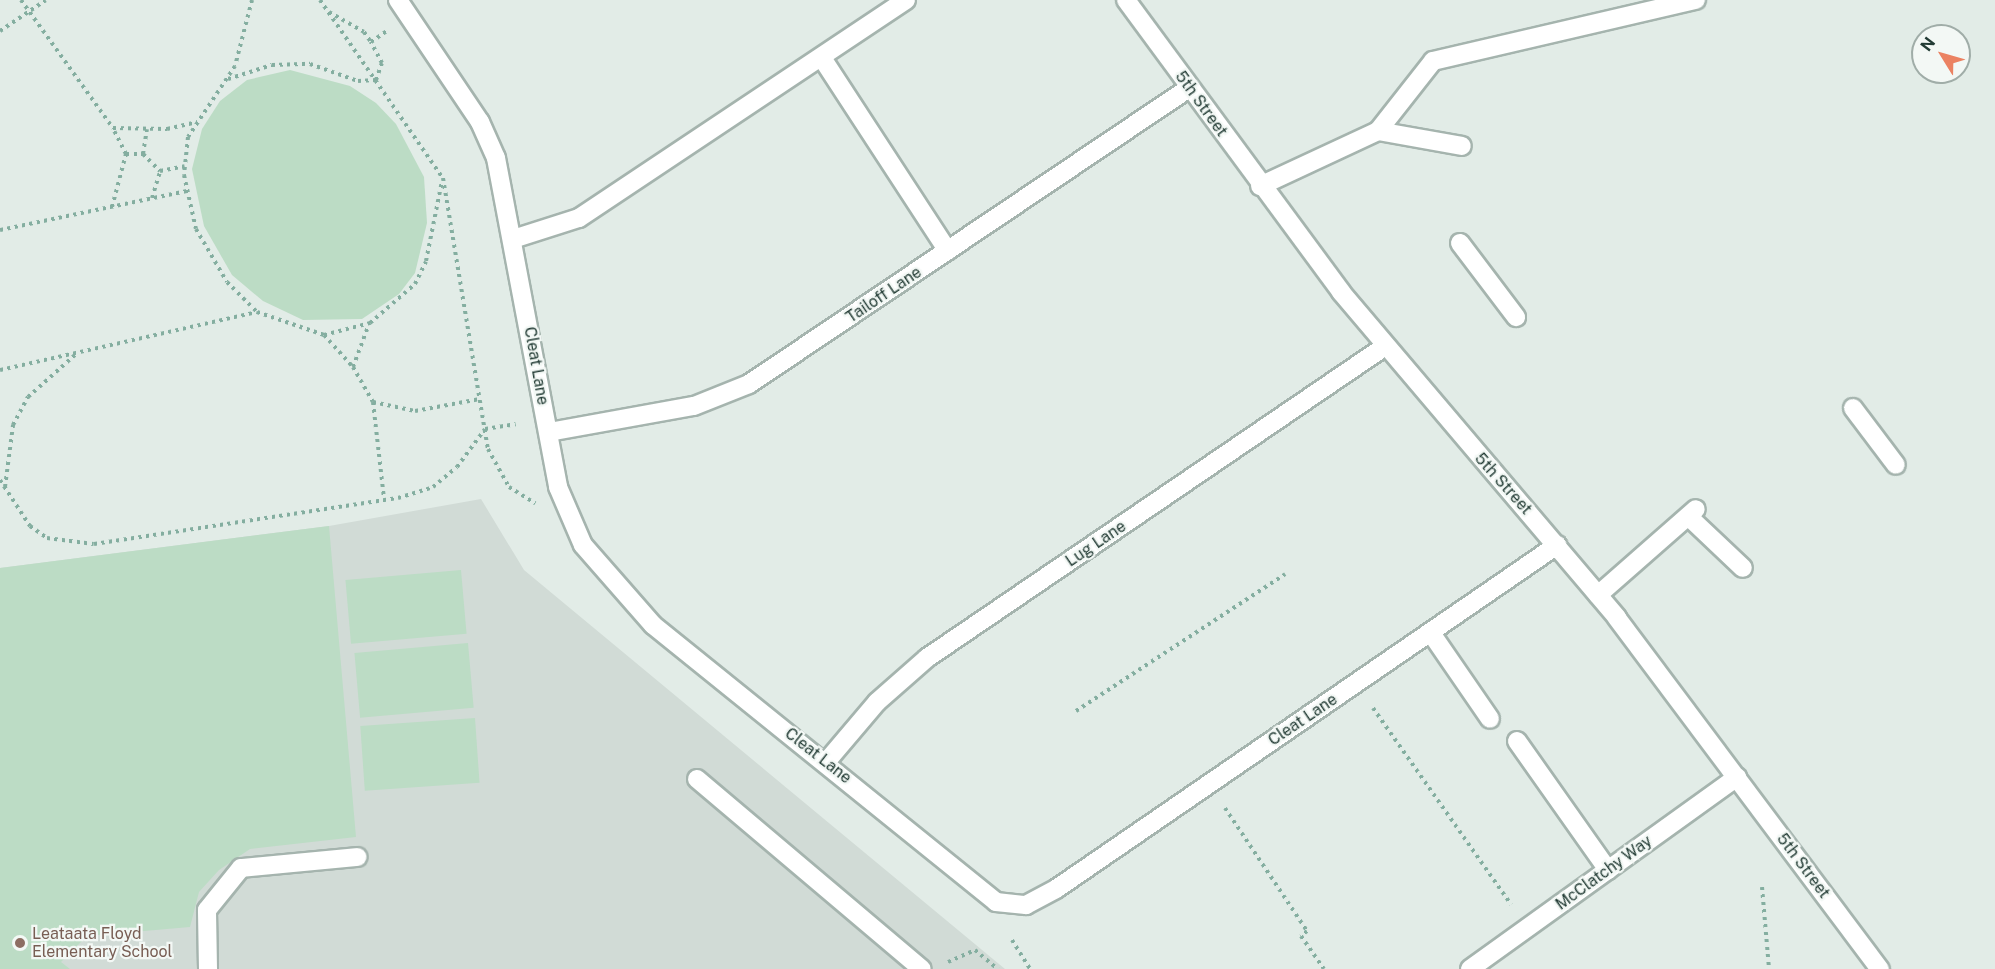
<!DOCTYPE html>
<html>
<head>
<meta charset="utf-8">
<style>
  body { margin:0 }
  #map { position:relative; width:1995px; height:969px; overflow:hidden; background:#e2ece7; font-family:"Public Sans",sans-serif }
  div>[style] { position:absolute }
  .built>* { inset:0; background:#d1dbd6 }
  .green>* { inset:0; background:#bcdcc5; transform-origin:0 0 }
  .path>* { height:4px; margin-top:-2px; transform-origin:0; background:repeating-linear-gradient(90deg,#84aea0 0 3px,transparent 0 7.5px) }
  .roads { filter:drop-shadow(2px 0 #a5b4ae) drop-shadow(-2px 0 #a5b4ae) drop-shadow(0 2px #a5b4ae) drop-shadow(0 -2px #a5b4ae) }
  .minor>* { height:18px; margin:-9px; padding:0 9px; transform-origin:9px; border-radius:9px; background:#fff }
  .dots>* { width:16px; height:16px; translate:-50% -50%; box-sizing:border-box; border:3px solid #f3f8f5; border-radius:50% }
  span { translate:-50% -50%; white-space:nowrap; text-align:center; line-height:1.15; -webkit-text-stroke:4.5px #f3f8f5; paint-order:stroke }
  .street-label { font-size:16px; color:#233c35 }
  .education-label { font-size:16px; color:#785e54 }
  .left { translate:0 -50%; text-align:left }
  .north { position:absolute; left:1911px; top:24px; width:60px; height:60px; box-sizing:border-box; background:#f3f8f5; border:2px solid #a0ada8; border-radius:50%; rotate:307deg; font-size:16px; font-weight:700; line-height:24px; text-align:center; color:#233c35 }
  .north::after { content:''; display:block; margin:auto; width:21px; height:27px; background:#eb8262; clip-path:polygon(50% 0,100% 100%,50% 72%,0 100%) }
</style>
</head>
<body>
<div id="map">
  <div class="built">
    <div style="clip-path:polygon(481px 499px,524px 570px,1005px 969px,0 969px,0 568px,329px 526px)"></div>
  </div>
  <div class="green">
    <div style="clip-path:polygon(290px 70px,350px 86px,376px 103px,396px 124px,424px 177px,427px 223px,415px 273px,399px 294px,362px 319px,303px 320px,263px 301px,232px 275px,204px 226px,192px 169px,202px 129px,220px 101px,247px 80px)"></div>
    <div style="clip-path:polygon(329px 526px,356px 837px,250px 849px,219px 870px,199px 892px,190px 927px,87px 936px,61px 962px,70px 969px,0 969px,0 568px)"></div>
    <div style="left:461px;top:570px;width:64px;height:116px;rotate:85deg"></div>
    <div style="left:468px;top:643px;width:65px;height:114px;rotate:85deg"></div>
    <div style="left:475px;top:718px;width:65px;height:115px;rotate:86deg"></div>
  </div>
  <div class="path">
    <div style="left:21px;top:0;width:158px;rotate:54.3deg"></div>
    <div style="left:113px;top:128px;width:54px;rotate:1.1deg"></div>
    <div style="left:167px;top:129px;width:31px;rotate:-13deg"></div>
    <div style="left:252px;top:0;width:68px;rotate:104.4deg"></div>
    <div style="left:235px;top:66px;width:85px;rotate:123.5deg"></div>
    <div style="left:188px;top:137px;width:38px;rotate:96deg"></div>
    <div style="left:184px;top:175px;width:55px;rotate:77.5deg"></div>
    <div style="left:196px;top:229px;width:61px;rotate:59.7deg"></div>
    <div style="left:227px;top:282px;width:42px;rotate:45deg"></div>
    <div style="left:257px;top:312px;width:71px;rotate:18.9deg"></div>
    <div style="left:324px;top:335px;width:43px;rotate:47.8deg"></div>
    <div style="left:353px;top:367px;width:40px;rotate:60.3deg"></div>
    <div style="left:373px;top:402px;width:43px;rotate:12.1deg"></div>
    <div style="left:415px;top:411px;width:66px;rotate:-10.5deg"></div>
    <div style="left:320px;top:0;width:216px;rotate:55.4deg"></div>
    <div style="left:443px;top:178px;width:275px;rotate:80.6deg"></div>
    <div style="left:488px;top:449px;width:43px;rotate:61.1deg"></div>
    <div style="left:509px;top:487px;width:31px;rotate:32deg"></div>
    <div style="left:329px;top:12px;width:40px;rotate:29.7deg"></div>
    <div style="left:364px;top:32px;width:12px;rotate:55deg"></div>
    <div style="left:0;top:31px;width:55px;rotate:-34deg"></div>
    <div style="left:228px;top:79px;width:46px;rotate:-17.7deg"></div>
    <div style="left:272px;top:65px;width:38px;rotate:-2deg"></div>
    <div style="left:310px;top:64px;width:51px;rotate:19.5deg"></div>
    <div style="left:358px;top:81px;width:18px;rotate:-3deg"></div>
    <div style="left:376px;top:80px;width:18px;rotate:-71deg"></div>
    <div style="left:382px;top:63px;width:24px;rotate:-118deg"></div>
    <div style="left:371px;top:42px;width:19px;rotate:-35deg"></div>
    <div style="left:126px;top:154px;width:17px"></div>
    <div style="left:143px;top:154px;width:25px;rotate:-81deg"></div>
    <div style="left:143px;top:154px;width:24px;rotate:45deg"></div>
    <div style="left:152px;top:198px;width:28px;rotate:-73deg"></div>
    <div style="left:160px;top:171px;width:25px;rotate:-11deg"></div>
    <div style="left:112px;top:207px;width:55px;rotate:-75.2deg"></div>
    <div style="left:126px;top:154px;width:29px;rotate:-117deg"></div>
    <div style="left:0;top:230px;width:191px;rotate:-11.8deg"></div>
    <div style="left:324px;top:335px;width:48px;rotate:-14.6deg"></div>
    <div style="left:370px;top:323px;width:60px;rotate:-40.9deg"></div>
    <div style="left:415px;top:284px;width:25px;rotate:-64deg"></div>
    <div style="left:426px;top:261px;width:82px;rotate:-78.7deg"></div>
    <div style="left:353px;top:367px;width:46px;rotate:-69.6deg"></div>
    <div style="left:0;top:370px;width:263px;rotate:-12.7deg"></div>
    <div style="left:373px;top:402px;width:97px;rotate:83.5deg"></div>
    <div style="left:0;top:480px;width:55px;rotate:56.9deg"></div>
    <div style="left:30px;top:526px;width:21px;rotate:35deg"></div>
    <div style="left:47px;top:538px;width:47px;rotate:7.3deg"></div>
    <div style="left:94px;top:544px;width:307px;rotate:-8.6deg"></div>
    <div style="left:398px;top:498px;width:37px;rotate:-17deg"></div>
    <div style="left:433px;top:487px;width:31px;rotate:-40deg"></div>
    <div style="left:457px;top:467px;width:47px;rotate:-53.6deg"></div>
    <div style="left:485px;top:429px;width:31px;rotate:-9deg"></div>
    <div style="left:5px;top:487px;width:63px;rotate:-82.6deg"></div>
    <div style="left:13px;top:425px;width:32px;rotate:-62deg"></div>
    <div style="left:28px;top:397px;width:66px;rotate:-41.9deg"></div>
    <div style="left:1373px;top:708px;width:240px;rotate:54.9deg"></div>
    <div style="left:1076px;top:711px;width:250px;rotate:-33.2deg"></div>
    <div style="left:1225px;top:808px;width:148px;rotate:56.3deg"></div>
    <div style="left:1307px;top:931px;width:8px;rotate:140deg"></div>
    <div style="left:1301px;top:936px;width:40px;rotate:55.1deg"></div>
    <div style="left:1762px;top:887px;width:82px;rotate:85.1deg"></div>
    <div style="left:1012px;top:940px;width:34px;rotate:58deg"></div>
    <div style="left:948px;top:962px;width:30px;rotate:-24deg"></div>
    <div style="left:975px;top:950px;width:30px;rotate:40deg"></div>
  </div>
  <div class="roads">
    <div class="minor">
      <div style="left:398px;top:0;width:147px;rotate:56.1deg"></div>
      <div style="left:480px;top:122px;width:39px;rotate:66deg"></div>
      <div style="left:496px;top:158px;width:335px;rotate:79.3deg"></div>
      <div style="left:558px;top:487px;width:63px;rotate:66.7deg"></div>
      <div style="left:583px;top:545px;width:106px;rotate:48.8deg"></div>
      <div style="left:653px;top:625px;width:441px;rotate:38.9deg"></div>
      <div style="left:996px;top:902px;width:30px;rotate:6deg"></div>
      <div style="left:1026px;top:905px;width:34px;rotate:-28deg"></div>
      <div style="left:1056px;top:889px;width:608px;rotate:-34.47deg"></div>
      <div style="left:1126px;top:0;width:363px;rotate:53.6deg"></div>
      <div style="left:1341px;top:292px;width:427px;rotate:49.7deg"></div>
      <div style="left:1617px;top:618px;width:439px;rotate:53.2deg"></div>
      <div style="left:822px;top:58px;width:230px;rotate:56.9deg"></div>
      <div style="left:1378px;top:131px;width:85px;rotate:10.1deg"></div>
      <div style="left:1260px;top:186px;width:130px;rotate:-25deg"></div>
      <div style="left:1378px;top:131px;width:89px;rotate:-51.8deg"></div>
      <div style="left:1433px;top:61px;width:270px;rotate:-13.1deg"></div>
      <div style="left:513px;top:239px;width:69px;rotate:-17.7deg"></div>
      <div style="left:579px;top:218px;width:393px;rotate:-33.7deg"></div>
      <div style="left:1460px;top:243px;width:93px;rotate:52.9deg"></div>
      <div style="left:1853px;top:408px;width:71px;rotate:53deg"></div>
      <div style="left:549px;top:432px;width:147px;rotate:-10.2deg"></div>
      <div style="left:694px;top:406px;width:59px;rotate:-21.8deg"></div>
      <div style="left:749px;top:384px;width:530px;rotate:-33.93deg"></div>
      <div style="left:1689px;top:517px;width:74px;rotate:43.4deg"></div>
      <div style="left:1598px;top:595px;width:130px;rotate:-41.3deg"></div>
      <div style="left:1431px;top:633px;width:104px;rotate:55.5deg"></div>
      <div style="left:1517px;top:741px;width:158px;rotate:54.8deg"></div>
      <div style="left:827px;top:761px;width:77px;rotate:-49.7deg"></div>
      <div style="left:877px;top:702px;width:67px;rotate:-41.3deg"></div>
      <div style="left:927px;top:658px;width:553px;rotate:-34.24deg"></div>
      <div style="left:697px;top:779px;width:294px;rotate:40.2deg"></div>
      <div style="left:208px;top:969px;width:59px;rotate:-91deg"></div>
      <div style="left:207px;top:910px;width:54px;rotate:-51deg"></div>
      <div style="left:241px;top:868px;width:117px;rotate:-5.4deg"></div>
      <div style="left:1470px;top:969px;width:329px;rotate:-35.7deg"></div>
    </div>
  </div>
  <div class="dots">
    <div style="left:20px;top:943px;background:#8d6e63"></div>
  </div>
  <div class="street-label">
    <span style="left:1201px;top:104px;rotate:54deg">5th Street</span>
    <span style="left:884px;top:295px;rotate:-34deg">Tailoff Lane</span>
    <span style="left:536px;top:366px;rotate:80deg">Cleat Lane</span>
    <span style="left:1503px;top:484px;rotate:48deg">5th Street</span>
    <span style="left:1096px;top:544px;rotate:-34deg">Lug Lane</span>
    <span style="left:1303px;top:720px;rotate:-34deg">Cleat Lane</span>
    <span style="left:818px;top:756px;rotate:38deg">Cleat Lane</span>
    <span style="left:1803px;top:866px;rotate:53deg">5th Street</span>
    <span style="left:1604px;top:873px;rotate:-36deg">McClatchy Way</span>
  </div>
  <div class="education-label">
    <span class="left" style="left:32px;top:943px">Leataata Floyd<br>Elementary School</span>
  </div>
  <div class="north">N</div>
</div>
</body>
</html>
